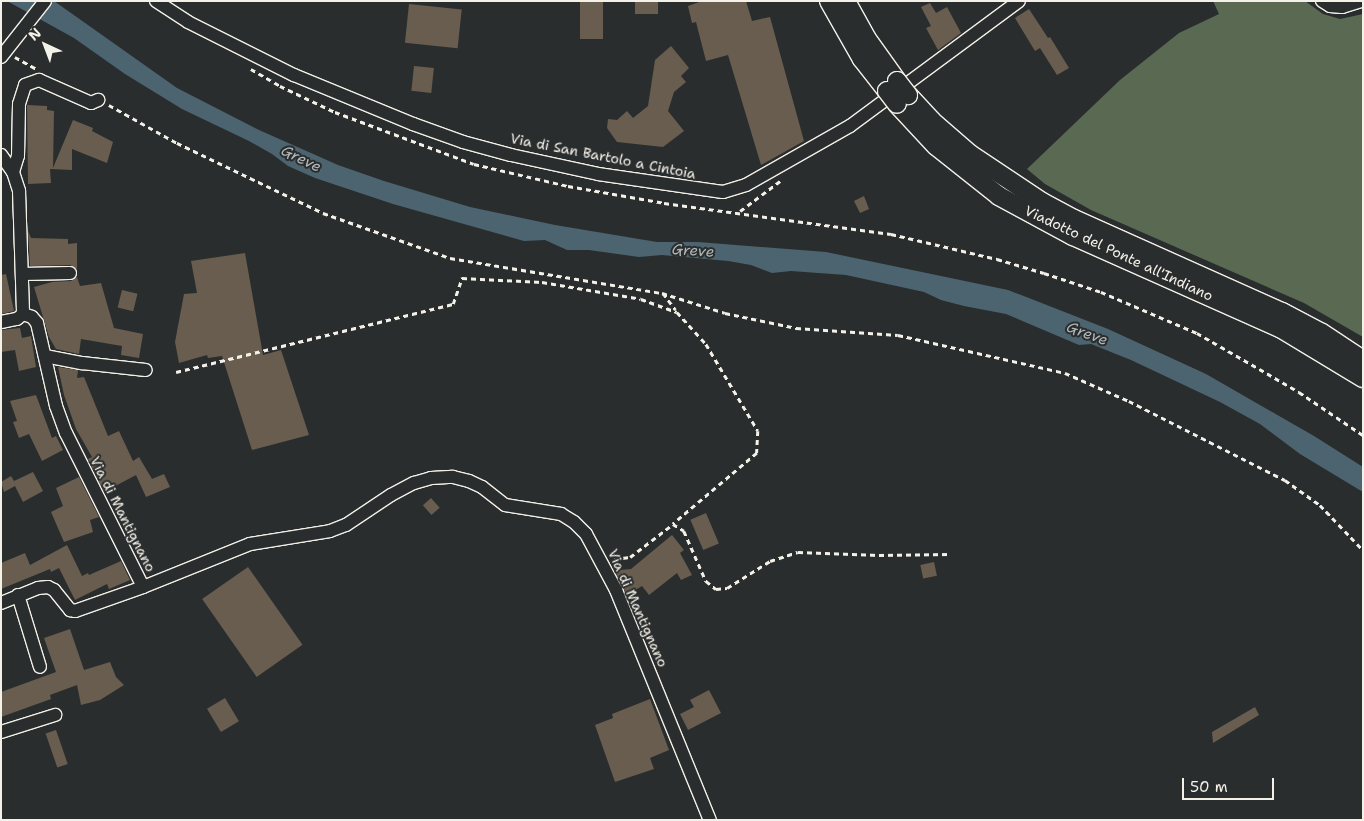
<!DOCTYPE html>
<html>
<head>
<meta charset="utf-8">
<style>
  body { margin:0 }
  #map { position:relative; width:1364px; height:821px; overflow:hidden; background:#2a2d2e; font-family:"Shantell Sans",sans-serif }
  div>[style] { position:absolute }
  .green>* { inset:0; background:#596952 }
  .water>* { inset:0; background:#4c6470 }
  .building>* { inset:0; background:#685d4f; transform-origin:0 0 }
  .path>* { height:2.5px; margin-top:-1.25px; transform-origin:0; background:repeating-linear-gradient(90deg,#f4f1e8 0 5px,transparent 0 9px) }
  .roads { filter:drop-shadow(1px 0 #f4f1e8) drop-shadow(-1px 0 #f4f1e8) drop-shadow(0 1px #f4f1e8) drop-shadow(0 -1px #f4f1e8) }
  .minor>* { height:12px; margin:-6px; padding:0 6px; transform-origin:6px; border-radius:6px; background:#2a2d2e }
  .highway>* { height:18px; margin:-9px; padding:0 9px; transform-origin:9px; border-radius:9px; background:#2a2d2e }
  .bridges { filter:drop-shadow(1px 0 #f4f1e8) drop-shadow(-1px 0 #f4f1e8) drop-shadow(0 1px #f4f1e8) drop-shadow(0 -1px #f4f1e8) }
  .highway-bridge>* { height:18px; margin:-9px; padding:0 9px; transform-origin:9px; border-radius:9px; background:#2a2d2e }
  span { translate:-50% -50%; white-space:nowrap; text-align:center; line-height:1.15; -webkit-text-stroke:4px #2a2d2e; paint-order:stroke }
  .street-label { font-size:14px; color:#f4f1e8 }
  .water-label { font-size:15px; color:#b1b9b8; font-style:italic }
  .frame { position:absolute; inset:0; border:2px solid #f4f1e8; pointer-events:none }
  .north { position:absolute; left:20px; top:20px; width:50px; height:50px; -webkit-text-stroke:4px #2a2d2e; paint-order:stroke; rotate:317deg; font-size:14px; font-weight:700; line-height:20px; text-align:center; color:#f4f1e8 }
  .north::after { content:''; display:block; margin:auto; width:18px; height:22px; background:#f4f1e8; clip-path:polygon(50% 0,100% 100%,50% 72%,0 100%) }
  .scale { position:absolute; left:1182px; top:778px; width:92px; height:22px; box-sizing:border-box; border:2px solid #f4f1e8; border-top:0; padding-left:6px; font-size:15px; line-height:18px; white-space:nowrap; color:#f4f1e8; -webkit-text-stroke:4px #2a2d2e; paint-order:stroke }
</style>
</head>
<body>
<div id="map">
  <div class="green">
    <div style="clip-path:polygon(1213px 1px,1305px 1px,1323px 14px,1340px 19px,1363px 14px,1363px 337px,1304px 303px,1091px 210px,1045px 184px,1027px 169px,1120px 80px,1179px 33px,1219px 14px)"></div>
  </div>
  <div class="water">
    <div style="clip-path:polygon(7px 1px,54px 1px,177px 88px,259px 130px,338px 165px,384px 181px,470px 207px,555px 225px,657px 242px,698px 242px,826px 252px,1008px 290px,1108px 329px,1206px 374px,1314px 436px,1363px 467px,1363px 492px,1300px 454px,1260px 424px,1220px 402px,1131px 360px,1091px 344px,1079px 345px,1006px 314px,964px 306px,941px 300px,924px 292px,846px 275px,791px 271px,772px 273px,751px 265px,728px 261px,662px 255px,639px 257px,589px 250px,567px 250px,545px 240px,524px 241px,393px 204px,315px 178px,288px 166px,272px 154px,249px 141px,182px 109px,125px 74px,74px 38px)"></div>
  </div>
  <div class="building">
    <div style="left:580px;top:1px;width:23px;height:38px"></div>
    <div style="left:635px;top:1px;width:23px;height:13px"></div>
    <div style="clip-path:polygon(702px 1px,746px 1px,752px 21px,770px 17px,804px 141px,761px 165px,728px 55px,706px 61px,696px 22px,692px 23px,688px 6px)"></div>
    <div style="clip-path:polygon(930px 3px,936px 13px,947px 7px,961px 33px,938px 50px,926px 28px,931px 26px,921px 7px)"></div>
    <div style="left:409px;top:4px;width:53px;height:39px;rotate:6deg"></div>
    <div style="clip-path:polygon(1029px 9px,1048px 38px,1050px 37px,1069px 68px,1057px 75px,1040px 48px,1035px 51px,1015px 18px)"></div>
    <div style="clip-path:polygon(671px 46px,689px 68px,681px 76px,686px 82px,674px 92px,668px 111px,684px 131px,663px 147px,617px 142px,607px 128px,608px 119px,617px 120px,627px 111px,633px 118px,648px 106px,655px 60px)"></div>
    <div style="left:414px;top:66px;width:20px;height:25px;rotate:6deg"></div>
    <div style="clip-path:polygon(27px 105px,47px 106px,47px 110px,54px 111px,53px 168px,73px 120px,93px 128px,92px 131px,113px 142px,107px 163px,72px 149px,72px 170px,50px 169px,51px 183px,28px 184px)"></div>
    <div style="clip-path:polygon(864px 196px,869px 209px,860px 213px,854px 201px)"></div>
    <div style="clip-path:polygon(28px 231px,31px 238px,68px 239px,68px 244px,77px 243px,77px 269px,70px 265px,30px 266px)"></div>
    <div style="clip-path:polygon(245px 253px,263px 355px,281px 350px,309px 435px,252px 450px,222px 356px,208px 358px,207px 355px,179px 363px,175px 342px,184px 294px,197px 293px,191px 261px)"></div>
    <div style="clip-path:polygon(6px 274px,14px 311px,1px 314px,1px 275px)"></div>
    <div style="clip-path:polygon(77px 277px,80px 286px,101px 283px,114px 328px,143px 334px,139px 358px,121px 355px,122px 346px,81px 339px,79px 354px,56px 349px,49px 337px,34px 287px,52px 282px,71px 281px)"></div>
    <div style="left:122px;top:290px;width:16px;height:18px;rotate:14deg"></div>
    <div style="clip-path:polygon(20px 328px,22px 338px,31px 336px,36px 367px,19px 371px,15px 350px,1px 352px,1px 330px)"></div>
    <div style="clip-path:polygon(58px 367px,78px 370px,77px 378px,84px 377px,108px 436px,119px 431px,133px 461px,139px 457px,152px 479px,164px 474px,170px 487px,146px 497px,136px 475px,104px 492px,88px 459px,92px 457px,76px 429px,64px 395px)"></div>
    <div style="clip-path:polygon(36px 395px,52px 438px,56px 436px,63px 450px,42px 461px,29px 434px,19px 438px,13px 422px,17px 421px,10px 401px)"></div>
    <div style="clip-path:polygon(33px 472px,43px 491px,23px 502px,15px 486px,4px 492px,1px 482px,11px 476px,14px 481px)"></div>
    <div style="clip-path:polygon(79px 477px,99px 517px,90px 520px,93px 532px,64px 542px,51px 512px,63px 506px,56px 488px)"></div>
    <div style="left:431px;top:498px;width:13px;height:11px;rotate:48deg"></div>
    <div style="left:706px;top:513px;width:33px;height:17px;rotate:67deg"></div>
    <div style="clip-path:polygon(672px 535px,684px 550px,680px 553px,692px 575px,681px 580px,677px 573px,649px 595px,642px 586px,627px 595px,616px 573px,620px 570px,631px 569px)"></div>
    <div style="clip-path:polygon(67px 545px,82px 576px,88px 573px,89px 575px,121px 561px,130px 580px,109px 589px,107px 584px,75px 600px,59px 568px,51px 572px,50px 569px,1px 589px,1px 563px,25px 553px,30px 565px)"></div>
    <div style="left:934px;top:562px;width:14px;height:14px;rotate:78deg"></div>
    <div style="left:248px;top:567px;width:95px;height:56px;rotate:55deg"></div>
    <div style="clip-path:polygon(70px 629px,84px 670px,110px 662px,116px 677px,124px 685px,100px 700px,81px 705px,77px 685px,50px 695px,51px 699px,1px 717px,1px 692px,56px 672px,44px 638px)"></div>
    <div style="clip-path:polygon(709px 690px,721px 713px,688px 730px,680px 714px,694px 707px,690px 700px)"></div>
    <div style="left:225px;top:698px;width:27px;height:21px;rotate:59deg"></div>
    <div style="clip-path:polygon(650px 699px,669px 750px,650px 758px,654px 769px,615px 782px,595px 725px,613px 718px,612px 714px)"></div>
    <div style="clip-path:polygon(1255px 707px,1259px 715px,1213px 743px,1212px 732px)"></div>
    <div style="left:56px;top:730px;width:36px;height:11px;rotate:71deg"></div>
  </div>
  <div class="path">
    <div style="left:15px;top:57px;width:25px;rotate:29deg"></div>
    <div style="left:251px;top:69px;width:34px;rotate:30deg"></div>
    <div style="left:280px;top:86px;width:61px;rotate:25.3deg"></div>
    <div style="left:335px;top:112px;width:148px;rotate:20.5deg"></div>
    <div style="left:474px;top:164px;width:97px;rotate:13.2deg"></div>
    <div style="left:568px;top:186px;width:97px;rotate:10deg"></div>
    <div style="left:664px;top:203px;width:229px;rotate:7.8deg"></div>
    <div style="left:891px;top:234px;width:109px;rotate:13.3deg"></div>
    <div style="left:997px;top:259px;width:49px;rotate:16.6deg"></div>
    <div style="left:1044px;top:273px;width:60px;rotate:18.4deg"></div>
    <div style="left:1101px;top:292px;width:104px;rotate:23.1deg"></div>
    <div style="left:1197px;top:333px;width:118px;rotate:30deg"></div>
    <div style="left:1299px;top:392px;width:77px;rotate:33.9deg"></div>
    <div style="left:109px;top:105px;width:78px;rotate:29.2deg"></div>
    <div style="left:177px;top:143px;width:162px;rotate:25.6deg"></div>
    <div style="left:323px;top:213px;width:135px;rotate:19.5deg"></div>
    <div style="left:450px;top:258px;width:215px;rotate:9.4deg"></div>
    <div style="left:662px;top:293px;width:66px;rotate:17.6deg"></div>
    <div style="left:725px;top:313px;width:73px;rotate:11.9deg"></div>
    <div style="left:796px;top:328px;width:102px;rotate:3.9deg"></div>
    <div style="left:898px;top:335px;width:171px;rotate:12.8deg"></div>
    <div style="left:1065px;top:373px;width:70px;rotate:23.6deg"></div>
    <div style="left:1129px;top:401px;width:175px;rotate:26.9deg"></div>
    <div style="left:1285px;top:480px;width:43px;rotate:35.5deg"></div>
    <div style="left:1320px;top:505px;width:62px;rotate:46.3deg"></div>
    <div style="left:740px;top:211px;width:50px;rotate:-36.9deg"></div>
    <div style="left:663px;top:293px;width:21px;rotate:53deg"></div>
    <div style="left:176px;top:372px;width:285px;rotate:-13.8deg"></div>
    <div style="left:453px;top:304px;width:28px;rotate:-71deg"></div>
    <div style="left:462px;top:278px;width:80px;rotate:2.9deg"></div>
    <div style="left:542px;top:282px;width:100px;rotate:9.7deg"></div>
    <div style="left:641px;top:299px;width:38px;rotate:20deg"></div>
    <div style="left:677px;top:312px;width:43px;rotate:47.8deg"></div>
    <div style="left:706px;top:344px;width:101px;rotate:59.1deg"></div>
    <div style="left:758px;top:431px;width:22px;rotate:93deg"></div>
    <div style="left:757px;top:453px;width:110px;rotate:139.8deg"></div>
    <div style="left:614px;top:559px;width:16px;rotate:-7deg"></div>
    <div style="left:630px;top:557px;width:54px;rotate:-37.5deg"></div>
    <div style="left:673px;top:524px;width:13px;rotate:32deg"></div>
    <div style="left:684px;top:531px;width:55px;rotate:66.3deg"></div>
    <div style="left:706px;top:581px;width:13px;rotate:39deg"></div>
    <div style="left:716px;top:589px;width:11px;rotate:-5deg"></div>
    <div style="left:727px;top:588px;width:51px;rotate:-32.1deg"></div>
    <div style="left:770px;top:561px;width:29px;rotate:-18deg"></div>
    <div style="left:798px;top:552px;width:81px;rotate:2.1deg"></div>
    <div style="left:879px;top:555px;width:72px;rotate:-0.8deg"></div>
  </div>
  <div class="roads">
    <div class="minor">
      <div style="left:156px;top:1px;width:38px;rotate:33deg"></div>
      <div style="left:188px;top:22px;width:119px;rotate:26.6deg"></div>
      <div style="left:294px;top:75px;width:129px;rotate:22.4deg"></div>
      <div style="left:413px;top:124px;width:53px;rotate:19.8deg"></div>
      <div style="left:463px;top:142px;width:50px;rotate:15.2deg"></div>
      <div style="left:511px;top:155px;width:89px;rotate:12.3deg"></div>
      <div style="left:598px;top:174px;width:126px;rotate:8.2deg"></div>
      <div style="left:723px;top:192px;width:24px;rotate:-17deg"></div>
      <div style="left:746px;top:185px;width:120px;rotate:-29.6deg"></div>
      <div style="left:850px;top:126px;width:210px;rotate:-36.5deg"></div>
      <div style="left:1322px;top:1px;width:9px;rotate:32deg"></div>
      <div style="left:1330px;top:6px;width:12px;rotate:5deg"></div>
      <div style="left:1342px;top:7px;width:21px;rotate:-17deg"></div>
      <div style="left:1px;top:57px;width:71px;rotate:-51.8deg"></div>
      <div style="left:1px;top:155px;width:21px;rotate:55deg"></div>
      <div style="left:13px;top:172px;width:20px;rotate:72deg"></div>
      <div style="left:19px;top:191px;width:123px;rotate:88.1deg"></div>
      <div style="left:13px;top:172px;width:17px;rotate:-73deg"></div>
      <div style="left:18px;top:156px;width:52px;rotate:-88.9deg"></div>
      <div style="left:19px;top:104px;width:20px;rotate:-72deg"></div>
      <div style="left:25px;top:85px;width:15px;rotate:-20deg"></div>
      <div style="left:39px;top:80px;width:57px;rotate:23.9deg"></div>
      <div style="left:91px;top:103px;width:8px;rotate:-23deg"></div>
      <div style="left:22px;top:274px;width:48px;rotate:-1.2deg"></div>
      <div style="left:23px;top:314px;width:9px;rotate:18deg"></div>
      <div style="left:32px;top:317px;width:8px;rotate:50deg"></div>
      <div style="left:37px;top:323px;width:85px;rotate:77.1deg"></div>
      <div style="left:56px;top:406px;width:29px;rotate:70deg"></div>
      <div style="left:66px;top:433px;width:172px;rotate:63.4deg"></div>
      <div style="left:143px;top:587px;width:115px;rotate:-21.9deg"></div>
      <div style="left:250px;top:544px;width:81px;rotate:-9.2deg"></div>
      <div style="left:330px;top:531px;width:17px;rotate:-21deg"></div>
      <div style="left:346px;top:525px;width:54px;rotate:-33.7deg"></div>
      <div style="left:391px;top:495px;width:26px;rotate:-28deg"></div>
      <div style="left:414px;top:483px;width:18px;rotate:-16deg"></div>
      <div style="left:431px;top:478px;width:22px;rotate:-3deg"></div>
      <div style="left:453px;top:477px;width:16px;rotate:14deg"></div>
      <div style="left:469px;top:481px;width:14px;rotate:25deg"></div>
      <div style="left:482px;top:487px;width:29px;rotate:38deg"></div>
      <div style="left:505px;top:505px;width:57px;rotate:9.1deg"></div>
      <div style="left:561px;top:514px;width:15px;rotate:32deg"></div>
      <div style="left:574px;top:522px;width:17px;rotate:45deg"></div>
      <div style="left:586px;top:534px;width:64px;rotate:61.8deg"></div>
      <div style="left:616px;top:590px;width:248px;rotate:67.8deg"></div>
      <div style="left:1px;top:322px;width:16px;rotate:-11deg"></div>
      <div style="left:17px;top:319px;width:8px;rotate:-40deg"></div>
      <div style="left:45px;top:356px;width:38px;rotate:11deg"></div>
      <div style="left:82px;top:363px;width:64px;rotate:6.2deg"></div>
      <div style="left:18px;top:595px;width:75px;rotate:73deg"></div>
      <div style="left:1px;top:603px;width:40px;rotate:-22deg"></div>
      <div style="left:38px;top:588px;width:10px;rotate:-6deg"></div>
      <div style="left:48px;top:587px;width:7px;rotate:27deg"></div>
      <div style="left:54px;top:590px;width:26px;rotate:51deg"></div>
      <div style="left:70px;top:610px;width:5px;rotate:11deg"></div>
      <div style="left:75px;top:611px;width:72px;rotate:-19.4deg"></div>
      <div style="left:1px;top:732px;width:57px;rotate:-17.5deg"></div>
    </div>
    <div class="highway">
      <div style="left:829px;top:1px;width:67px;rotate:60.4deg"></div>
      <div style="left:862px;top:59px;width:41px;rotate:52deg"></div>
      <div style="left:846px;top:1px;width:43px;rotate:61.1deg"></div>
      <div style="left:867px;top:39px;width:52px;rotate:54.5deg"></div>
      <div style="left:908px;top:95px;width:35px;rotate:47deg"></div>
      <div style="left:932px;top:121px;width:50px;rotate:41deg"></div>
      <div style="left:970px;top:154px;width:87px;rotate:33.7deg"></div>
      <div style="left:1042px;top:202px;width:36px;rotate:28deg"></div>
      <div style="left:1074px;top:219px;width:228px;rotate:24.1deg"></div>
      <div style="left:1282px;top:312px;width:45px;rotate:27.7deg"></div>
      <div style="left:1322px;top:333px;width:49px;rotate:33.4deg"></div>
      <div style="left:897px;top:104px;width:57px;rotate:47.1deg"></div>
      <div style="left:936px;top:146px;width:80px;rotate:38.4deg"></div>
      <div style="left:999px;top:196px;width:84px;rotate:28.4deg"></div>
      <div style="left:1073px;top:236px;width:227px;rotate:24deg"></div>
      <div style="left:1280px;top:328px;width:97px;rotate:31.1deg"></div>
    </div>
  </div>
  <div class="bridges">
    <div class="highway-bridge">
      <div style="left:897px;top:81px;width:18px;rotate:52deg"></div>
      <div style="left:887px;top:91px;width:16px;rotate:52deg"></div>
    </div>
  </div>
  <div class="street-label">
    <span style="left:603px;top:156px;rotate:11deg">Via di San Bartolo a Cintoia</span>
    <span style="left:1119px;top:253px;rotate:25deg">Viadotto del Ponte all'Indiano</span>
    <span style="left:123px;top:514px;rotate:63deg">Via di Mantignano</span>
    <span style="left:638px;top:608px;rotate:66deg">Via di Mantignano</span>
  </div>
  <div class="water-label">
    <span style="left:301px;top:159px;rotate:26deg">Greve</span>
    <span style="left:693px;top:251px;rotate:4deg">Greve</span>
    <span style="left:1087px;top:334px;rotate:20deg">Greve</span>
  </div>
  <div class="frame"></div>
  <div class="north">N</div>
  <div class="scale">50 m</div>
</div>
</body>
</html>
